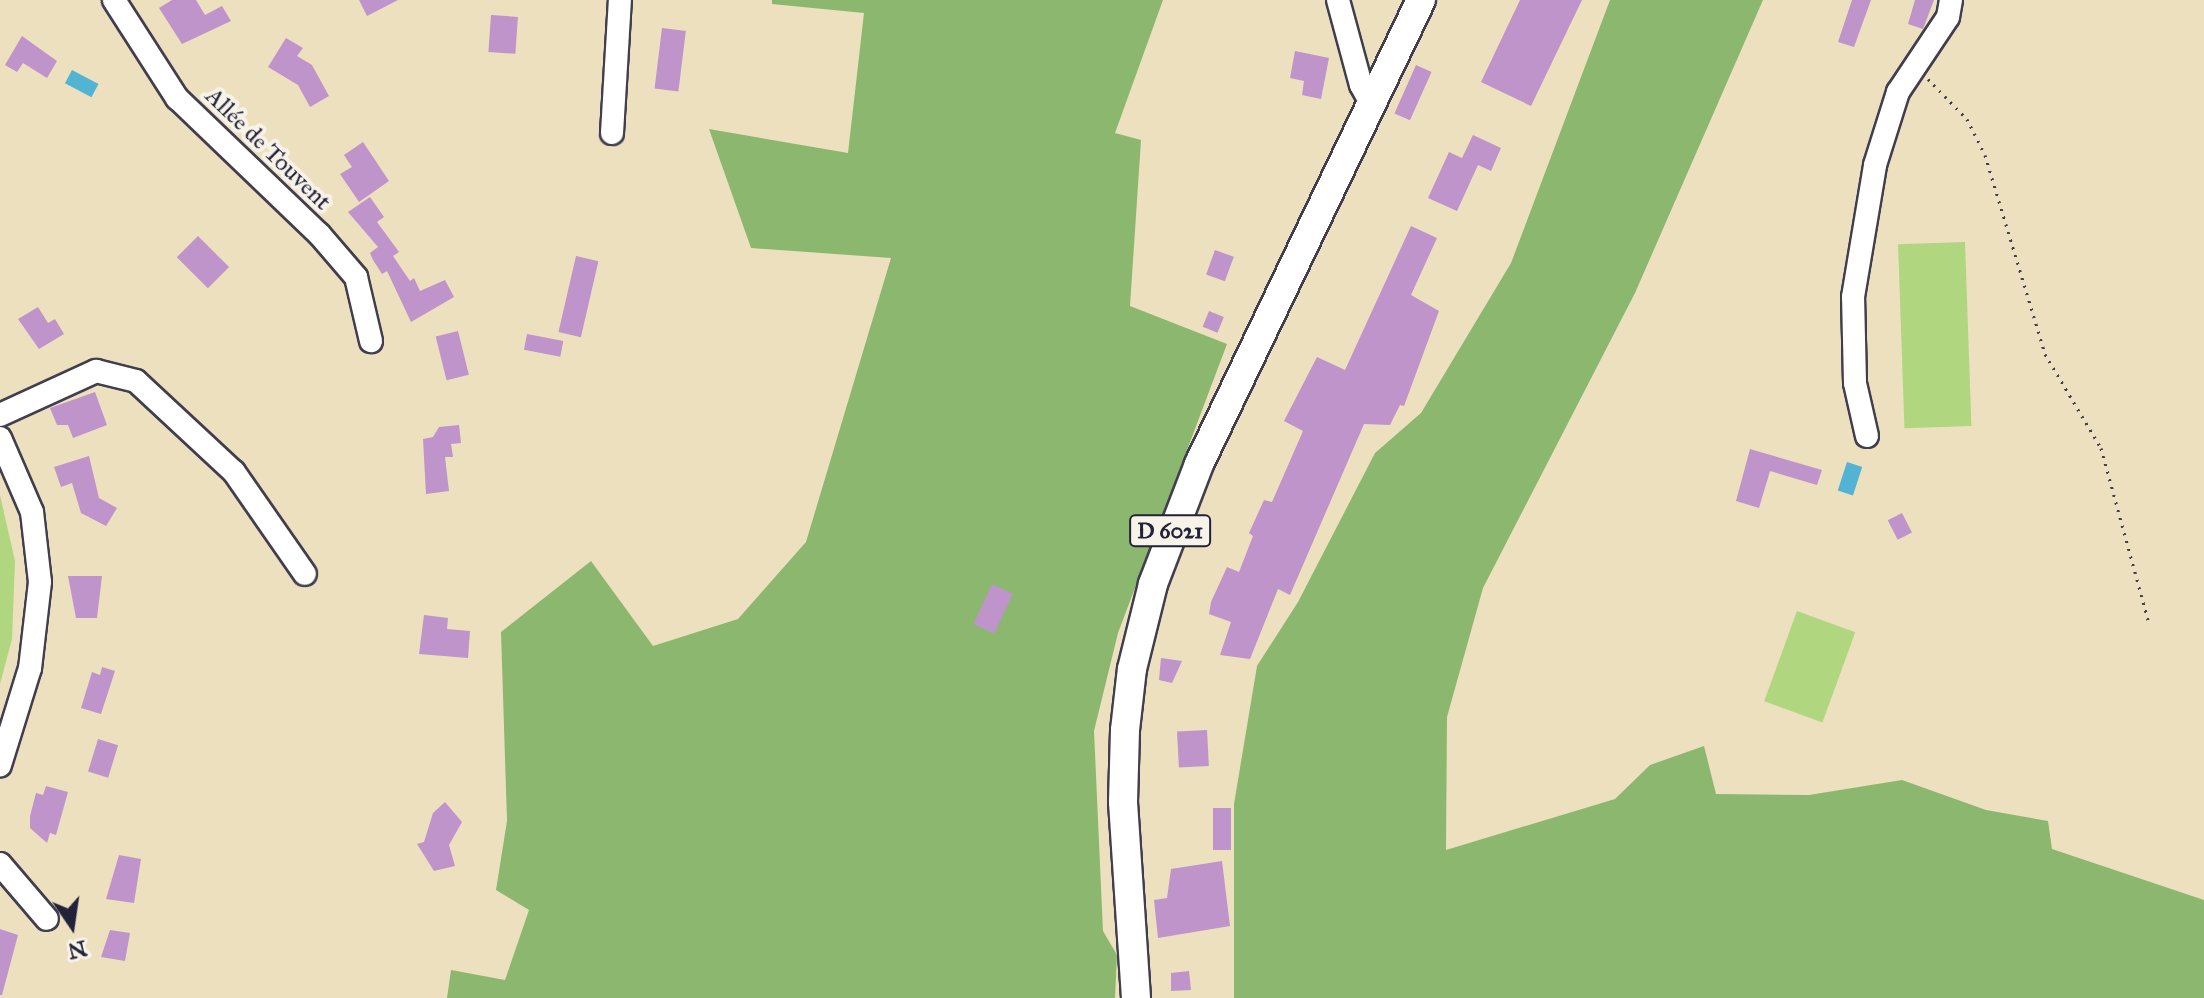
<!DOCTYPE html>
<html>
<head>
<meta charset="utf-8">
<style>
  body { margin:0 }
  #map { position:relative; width:2204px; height:998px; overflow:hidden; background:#ece0bf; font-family:"IM FELL Great Primer",serif }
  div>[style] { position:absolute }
  .green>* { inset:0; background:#b0d680; transform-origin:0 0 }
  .forest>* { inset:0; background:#8cb76e }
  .water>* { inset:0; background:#53b3d2; transform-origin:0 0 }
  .building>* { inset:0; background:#be94ca; transform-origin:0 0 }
  .path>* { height:3px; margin-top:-1.5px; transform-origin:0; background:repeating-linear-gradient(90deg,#403e4f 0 2px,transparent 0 8px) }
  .roads { filter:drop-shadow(2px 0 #403e4f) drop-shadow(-2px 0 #403e4f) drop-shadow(0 2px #403e4f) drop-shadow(0 -2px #403e4f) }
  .minor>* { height:22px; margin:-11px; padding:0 11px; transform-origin:11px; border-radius:11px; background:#fff }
  .major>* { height:28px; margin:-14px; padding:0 14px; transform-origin:14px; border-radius:14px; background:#fff }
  span { translate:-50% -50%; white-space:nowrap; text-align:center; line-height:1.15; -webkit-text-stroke:8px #f7f3e8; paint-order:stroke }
  .shield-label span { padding:2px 6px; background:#f7f3e8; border:2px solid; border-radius:6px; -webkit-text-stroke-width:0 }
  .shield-label { font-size:22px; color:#22223b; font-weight:700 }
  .street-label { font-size:24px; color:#22223b }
  .north { position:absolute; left:32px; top:886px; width:80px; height:80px; -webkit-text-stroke:6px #f7f3e8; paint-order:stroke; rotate:167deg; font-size:22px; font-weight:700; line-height:32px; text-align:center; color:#22223b }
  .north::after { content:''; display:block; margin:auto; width:28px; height:36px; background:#22223b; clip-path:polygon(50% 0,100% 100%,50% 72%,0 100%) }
</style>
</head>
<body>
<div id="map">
  <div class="green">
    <div style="left:1965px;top:242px;width:184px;height:67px;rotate:88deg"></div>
    <div style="clip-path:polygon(0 495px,15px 561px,12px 639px,0 684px)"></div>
    <div style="left:1797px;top:611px;width:62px;height:96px;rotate:20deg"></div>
  </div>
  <div class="forest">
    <div style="clip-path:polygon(772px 0,1163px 0,1115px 133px,1141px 140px,1130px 306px,1227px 344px,1118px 633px,1094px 731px,1103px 931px,1117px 955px,1115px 998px,447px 998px,451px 970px,505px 980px,529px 910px,496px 890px,507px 821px,501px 632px,591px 561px,653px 646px,738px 619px,806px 542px,891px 258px,751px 248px,709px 129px,848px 153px,864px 13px,772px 4px)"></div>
    <div style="clip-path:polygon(1610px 0,1763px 0,1635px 293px,1483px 588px,1447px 717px,1446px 850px,1615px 799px,1650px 765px,1704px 746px,1716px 794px,1809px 795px,1902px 780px,1986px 810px,2048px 821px,2052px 849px,2204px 900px,2204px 998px,1234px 998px,1234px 804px,1257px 666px,1298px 602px,1375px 453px,1421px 413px,1511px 263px)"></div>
  </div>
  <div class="water">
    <div style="left:72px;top:70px;width:30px;height:15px;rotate:28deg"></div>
    <div style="left:1847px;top:462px;width:16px;height:30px;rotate:18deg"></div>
  </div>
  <div class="building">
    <div style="clip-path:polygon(172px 0,196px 0,205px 15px,222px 6px,231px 21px,182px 44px,159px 8px)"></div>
    <div style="clip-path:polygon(359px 0,398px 0,367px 16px)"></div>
    <div style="clip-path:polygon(1520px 0,1582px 0,1531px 106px,1481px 82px)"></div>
    <div style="clip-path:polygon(1852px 0,1871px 0,1854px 47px,1838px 42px)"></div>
    <div style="clip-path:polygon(1915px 0,1934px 0,1923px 29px,1908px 24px)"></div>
    <div style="left:491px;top:15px;width:27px;height:37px;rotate:4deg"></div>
    <div style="left:662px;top:28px;width:24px;height:61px;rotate:7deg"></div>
    <div style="clip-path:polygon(22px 36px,57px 61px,47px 78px,23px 63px,17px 72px,5px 65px)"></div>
    <div style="clip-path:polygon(286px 38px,303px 48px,297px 56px,312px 65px,329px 96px,310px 107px,298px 85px,268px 67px)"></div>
    <div style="clip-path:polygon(1295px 51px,1329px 58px,1321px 99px,1302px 95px,1304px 81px,1290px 78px)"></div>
    <div style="left:1416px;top:65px;width:17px;height:53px;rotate:24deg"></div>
    <div style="clip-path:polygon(1473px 135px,1501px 148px,1491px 171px,1478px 165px,1457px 211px,1428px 198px,1449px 152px,1462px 158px)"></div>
    <div style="clip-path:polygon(363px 142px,389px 181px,359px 202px,340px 174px,352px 167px,344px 155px)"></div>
    <div style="clip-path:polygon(370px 197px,384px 217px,377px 222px,399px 252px,393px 256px,410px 281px,414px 278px,420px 291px,445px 280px,454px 297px,411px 322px,387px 271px,382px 274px,373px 260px,370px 253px,378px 247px,348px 212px)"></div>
    <div style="clip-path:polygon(1411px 226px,1437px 238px,1411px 295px,1439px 311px,1404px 406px,1400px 405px,1390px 425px,1364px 424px,1290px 595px,1278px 589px,1250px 659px,1220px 655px,1231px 622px,1209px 614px,1211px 602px,1227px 567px,1239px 572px,1253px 536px,1249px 533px,1264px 500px,1272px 502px,1303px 431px,1284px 421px,1317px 357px,1345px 370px)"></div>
    <div style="left:198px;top:236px;width:44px;height:30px;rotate:45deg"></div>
    <div style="left:1215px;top:250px;width:20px;height:26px;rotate:20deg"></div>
    <div style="left:576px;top:256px;width:23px;height:78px;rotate:13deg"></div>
    <div style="clip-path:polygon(38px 307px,48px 323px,55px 319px,64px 334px,39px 349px,18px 319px)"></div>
    <div style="left:1209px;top:311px;width:16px;height:17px;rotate:22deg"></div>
    <div style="left:458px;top:331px;width:45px;height:23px;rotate:76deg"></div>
    <div style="left:527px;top:334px;width:37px;height:16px;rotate:11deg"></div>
    <div style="clip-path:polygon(95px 392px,107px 425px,73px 438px,68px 425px,57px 425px,50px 408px)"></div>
    <div style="clip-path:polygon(459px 425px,461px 443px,451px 444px,453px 457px,445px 457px,449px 491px,426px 494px,423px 439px,433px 437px,439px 427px)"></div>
    <div style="clip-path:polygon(1750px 449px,1822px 470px,1817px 485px,1770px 471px,1759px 508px,1736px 501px)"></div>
    <div style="clip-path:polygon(89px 456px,99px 498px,117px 508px,106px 526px,81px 513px,72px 483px,61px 487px,54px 467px)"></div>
    <div style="left:1902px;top:513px;width:22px;height:16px;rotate:63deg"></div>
    <div style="clip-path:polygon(68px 576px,102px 576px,97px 618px,76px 618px)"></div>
    <div style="left:992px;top:584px;width:23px;height:44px;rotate:25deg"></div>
    <div style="clip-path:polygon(424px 615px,448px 618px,447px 629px,470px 631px,468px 658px,419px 654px)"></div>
    <div style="clip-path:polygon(1161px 658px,1182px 661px,1172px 683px,1159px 680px)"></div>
    <div style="clip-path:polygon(102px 667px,115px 671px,101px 714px,81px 708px,92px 672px,100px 675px)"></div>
    <div style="left:1207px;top:730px;width:36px;height:30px;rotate:87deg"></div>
    <div style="left:98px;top:739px;width:21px;height:34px;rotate:17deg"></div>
    <div style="clip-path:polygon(46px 786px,68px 792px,56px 835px,50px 833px,47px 843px,30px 828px,30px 816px,36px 793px,43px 795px)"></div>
    <div style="clip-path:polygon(445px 802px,462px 822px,449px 845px,455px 866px,434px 871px,417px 844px,424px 842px,433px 813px)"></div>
    <div style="left:1213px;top:808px;width:18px;height:42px"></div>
    <div style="clip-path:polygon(119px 855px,141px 859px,134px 903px,106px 899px)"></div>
    <div style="clip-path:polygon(1222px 861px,1230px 926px,1158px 938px,1154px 900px,1167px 898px,1171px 869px)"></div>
    <div style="clip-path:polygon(0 929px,18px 935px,2px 995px,0 995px)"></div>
    <div style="clip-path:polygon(110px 930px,130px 933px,125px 961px,101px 957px)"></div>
    <div style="clip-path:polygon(1189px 971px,1191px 990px,1171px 991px,1171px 973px)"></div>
  </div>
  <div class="path">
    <div style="left:1928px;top:79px;width:56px;rotate:45.7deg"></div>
    <div style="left:1967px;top:119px;width:40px;rotate:63.4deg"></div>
    <div style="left:1985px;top:155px;width:208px;rotate:73.2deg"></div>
    <div style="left:2045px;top:354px;width:109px;rotate:59.2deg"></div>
    <div style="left:2101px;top:448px;width:181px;rotate:74.7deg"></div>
  </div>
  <div class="roads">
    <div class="minor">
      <div style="left:114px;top:0;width:117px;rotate:57.3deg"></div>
      <div style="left:177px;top:98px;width:197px;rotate:43.8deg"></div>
      <div style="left:319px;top:234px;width:57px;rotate:49.3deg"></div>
      <div style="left:356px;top:277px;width:66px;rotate:76.8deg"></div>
      <div style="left:1338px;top:0;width:88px;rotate:74.9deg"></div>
      <div style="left:1361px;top:85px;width:21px;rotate:61deg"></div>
      <div style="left:612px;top:133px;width:133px;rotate:-86.6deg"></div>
      <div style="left:0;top:415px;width:106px;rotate:-24.6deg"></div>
      <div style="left:96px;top:371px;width:41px;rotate:14deg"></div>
      <div style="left:136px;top:381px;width:134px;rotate:42.9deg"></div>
      <div style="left:234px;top:472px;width:124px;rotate:55.2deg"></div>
      <div style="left:1867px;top:436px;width:54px;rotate:-102.8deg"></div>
      <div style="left:1855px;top:383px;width:86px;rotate:-91.3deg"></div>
      <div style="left:1853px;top:297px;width:134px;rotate:-80.5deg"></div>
      <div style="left:1875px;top:165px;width:77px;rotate:-72.5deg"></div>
      <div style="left:1898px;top:92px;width:90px;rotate:-56.3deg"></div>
      <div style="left:1948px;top:17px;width:17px;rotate:-80deg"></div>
      <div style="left:0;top:438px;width:81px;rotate:66.6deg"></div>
      <div style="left:32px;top:512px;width:70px;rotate:83.5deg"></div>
      <div style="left:40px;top:582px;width:87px;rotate:96.6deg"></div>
      <div style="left:30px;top:668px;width:102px;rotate:107.2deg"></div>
      <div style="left:0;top:864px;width:72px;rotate:49.5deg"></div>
    </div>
    <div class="major">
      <div style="left:1136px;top:998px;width:196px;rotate:-93.8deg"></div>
      <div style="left:1123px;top:802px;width:72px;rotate:-88.4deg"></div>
      <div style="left:1125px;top:730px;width:61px;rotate:-83.5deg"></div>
      <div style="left:1132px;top:669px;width:88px;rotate:-76.1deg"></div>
      <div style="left:1153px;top:584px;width:129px;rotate:-69deg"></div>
      <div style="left:1199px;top:464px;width:514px;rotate:-64.43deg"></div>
    </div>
  </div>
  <div class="shield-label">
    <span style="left:1170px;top:531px">D 6021</span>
  </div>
  <div class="street-label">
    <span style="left:268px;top:149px;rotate:44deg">Allée de Touvent</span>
  </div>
  <div class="north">N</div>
</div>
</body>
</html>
